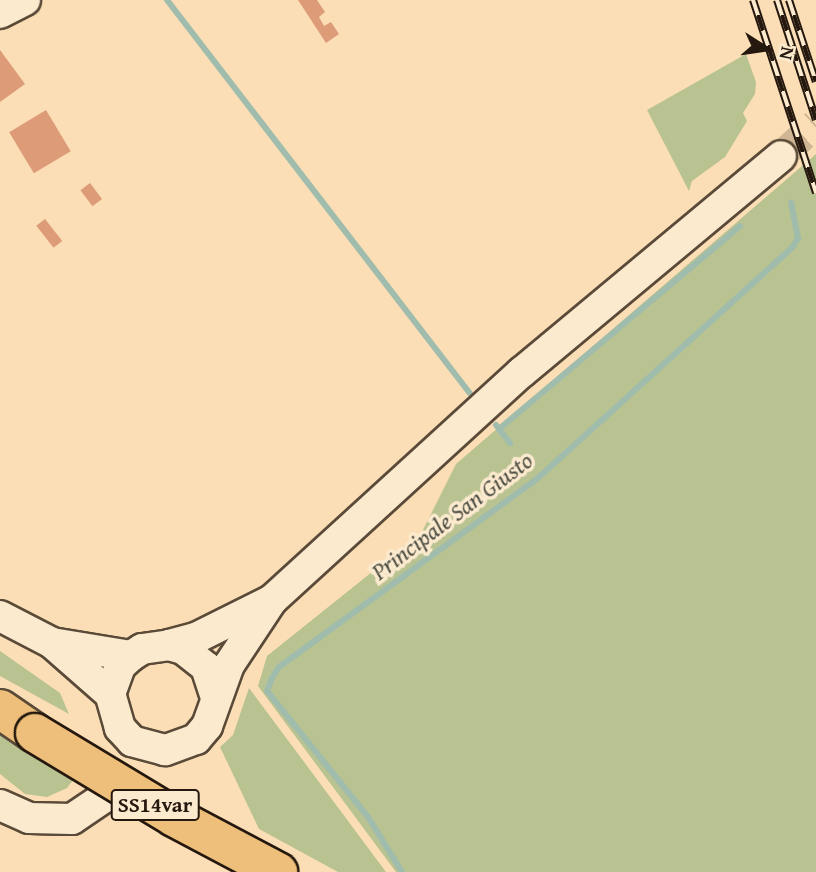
<!DOCTYPE html>
<html>
<head>
<meta charset="utf-8">
<style>
  body { margin:0 }
  #map { position:relative; width:816px; height:872px; overflow:hidden; background:#fbdeb5; font-family:"Gentium Book Plus",serif }
  div>[style] { position:absolute }
  .green>* { inset:0; background:#b9c291 }
  .stream>* { height:6px; margin:-3px; padding:0 3px; transform-origin:3px; border-radius:3px; background:#9fbcad }
  .building>* { inset:0; background:#dd9b78; transform-origin:0 0 }
  .minor-tunnel>* { height:30px; margin-top:-15px; transform-origin:0; background:repeating-linear-gradient(90deg,#d0b694 0 30px,transparent 0 45px) }
  .roads { filter:drop-shadow(2px 0 #5a4a38) drop-shadow(-2px 0 #5a4a38) drop-shadow(0 2px #5a4a38) drop-shadow(0 -2px #5a4a38) }
  .minor>* { height:30px; margin:-15px; padding:0 15px; transform-origin:15px; border-radius:15px; background:#fceacf }
  .highway>* { height:38px; margin:-19px; padding:0 19px; transform-origin:19px; border-radius:19px; background:#eebf7a }
  .rail>* { height:8px; margin-top:-4px; transform-origin:0; background:repeating-linear-gradient(90deg,#fceacf 0 16px,#25180e 0 32px); box-sizing:border-box; border-block:2px solid #25180e }
  .bridges { filter:drop-shadow(2px 0 #25180e) drop-shadow(-2px 0 #25180e) drop-shadow(0 2px #25180e) drop-shadow(0 -2px #25180e) }
  .highway-bridge>* { height:38px; margin:-19px; padding:0 19px; transform-origin:19px; border-radius:19px; background:#eebf7a }
  span { translate:-50% -50%; white-space:nowrap; text-align:center; line-height:1.15; -webkit-text-stroke:7px #fceacf; paint-order:stroke }
  .shield-label span { padding:2px 5px; background:#fceacf; border:2px solid; border-radius:5px; -webkit-text-stroke-width:0 }
  .shield-label { font-size:21px; color:#25180e; font-weight:700 }
  .water-label { font-size:24px; color:#505146; font-style:italic }
  .north { position:absolute; left:732px; top:14px; width:70px; height:70px; -webkit-text-stroke:5px #fceacf; paint-order:stroke; rotate:102deg; font-size:19px; font-weight:700; line-height:28px; text-align:center; color:#25180e }
  .north::after { content:''; display:block; margin:auto; width:24px; height:32px; background:#25180e; clip-path:polygon(50% 0,100% 100%,50% 72%,0 100%) }
</style>
</head>
<body>
<div id="map">
  <div class="green">
    <div style="clip-path:polygon(746px 54px,756px 82px,755px 94px,743px 113px,747px 121px,725px 157px,692px 181px,689px 191px,647px 110px)"></div>
    <div style="clip-path:polygon(816px 154px,816px 872px,396px 872px,258px 686px,267px 656px,422px 532px,456px 464px)"></div>
    <div style="clip-path:polygon(0 651px,60px 693px,69px 714px,0 676px)"></div>
    <div style="clip-path:polygon(249px 688px,386px 872px,338px 872px,259px 829px,220px 747px,233px 735px)"></div>
    <div style="clip-path:polygon(0 722px,79px 772px,67px 788px,47px 797px,25px 794px,0 774px)"></div>
  </div>
  <div class="stream">
    <div style="left:167px;top:0;width:496px;rotate:52.4deg"></div>
    <div style="left:496px;top:425px;width:23px;rotate:52deg"></div>
    <div style="left:499px;top:429px;width:315px;rotate:-40.1deg"></div>
    <div style="left:402px;top:872px;width:65px;rotate:-121.7deg"></div>
    <div style="left:368px;top:817px;width:161px;rotate:-128.7deg"></div>
    <div style="left:267px;top:691px;width:14px;rotate:-69deg"></div>
    <div style="left:272px;top:678px;width:13px;rotate:-58deg"></div>
    <div style="left:279px;top:667px;width:321px;rotate:-36.1deg"></div>
    <div style="left:538px;top:478px;width:343px;rotate:-42.2deg"></div>
    <div style="left:792px;top:248px;width:12px;rotate:-59deg"></div>
    <div style="left:798px;top:238px;width:36px;rotate:-101deg"></div>
  </div>
  <div class="building">
    <div style="clip-path:polygon(298px 0,317px 0,325px 12px,319px 17px,324px 26px,331px 22px,339px 34px,326px 43px)"></div>
    <div style="clip-path:polygon(0 50px,25px 84px,0 102px)"></div>
    <div style="left:46px;top:110px;width:48px;height:43px;rotate:59deg"></div>
    <div style="left:90px;top:183px;width:20px;height:12px;rotate:53deg"></div>
    <div style="left:45px;top:219px;width:28px;height:11px;rotate:52deg"></div>
  </div>
  <div class="minor-tunnel">
    <div style="left:781px;top:156px;width:47px;rotate:-42.4deg"></div>
  </div>
  <div class="roads">
    <div class="minor">
      <div style="left:0;top:13px;width:28px;rotate:-27deg"></div>
      <div style="left:272px;top:600px;width:338px;rotate:-42.4deg"></div>
      <div style="left:522px;top:372px;width:337px;rotate:-39.8deg"></div>
      <div style="left:0;top:616px;width:59px;rotate:27.4deg"></div>
      <div style="left:169px;top:645px;width:30px;rotate:-15deg"></div>
      <div style="left:198px;top:637px;width:83px;rotate:-26.6deg"></div>
      <div style="left:272px;top:600px;width:78px;rotate:123.5deg"></div>
      <div style="left:229px;top:665px;width:65px;rotate:109.8deg"></div>
      <div style="left:207px;top:726px;width:17px;rotate:130deg"></div>
      <div style="left:196px;top:739px;width:33px;rotate:160deg"></div>
      <div style="left:165px;top:750px;width:34px;rotate:-165deg"></div>
      <div style="left:132px;top:741px;width:18px;rotate:-133deg"></div>
      <div style="left:120px;top:728px;width:35px;rotate:-106deg"></div>
      <div style="left:110px;top:694px;width:30px;rotate:-70deg"></div>
      <div style="left:120px;top:666px;width:15px;rotate:-42deg"></div>
      <div style="left:131px;top:656px;width:13px;rotate:-32deg"></div>
      <div style="left:142px;top:649px;width:27px;rotate:-8deg"></div>
      <div style="left:169px;top:645px;width:15px;rotate:16deg"></div>
      <div style="left:183px;top:649px;width:29px;rotate:38deg"></div>
      <div style="left:206px;top:667px;width:28px;rotate:72deg"></div>
      <div style="left:110px;top:694px;width:77px;rotate:-138.7deg"></div>
      <div style="left:52px;top:643px;width:80px;rotate:9.3deg"></div>
      <div style="left:0;top:805px;width:32px;rotate:24deg"></div>
      <div style="left:29px;top:818px;width:43px;rotate:1.3deg"></div>
      <div style="left:72px;top:819px;width:40px;rotate:-34deg"></div>
      <div style="left:105px;top:797px;width:17px;rotate:-50deg"></div>
    </div>
    <div class="highway">
      <div style="left:0;top:709px;width:42px;rotate:34.4deg"></div>
    </div>
  </div>
  <div class="rail">
    <div style="left:753px;top:0;width:203px;rotate:71.9deg"></div>
    <div style="left:777px;top:0;width:126px;rotate:72deg"></div>
    <div style="left:789px;top:0;width:86px;rotate:71.8deg"></div>
  </div>
  <div class="bridges">
    <div class="highway-bridge">
      <div style="left:35px;top:733px;width:162px;rotate:31.1deg"></div>
      <div style="left:174px;top:817px;width:118px;rotate:27.9deg"></div>
    </div>
  </div>
  <div class="shield-label">
    <span style="left:155px;top:805px">SS14var</span>
  </div>
  <div class="water-label">
    <span style="left:452px;top:516px;rotate:-37deg">Principale San Giusto</span>
  </div>
  <div class="north">N</div>
</div>
</body>
</html>
